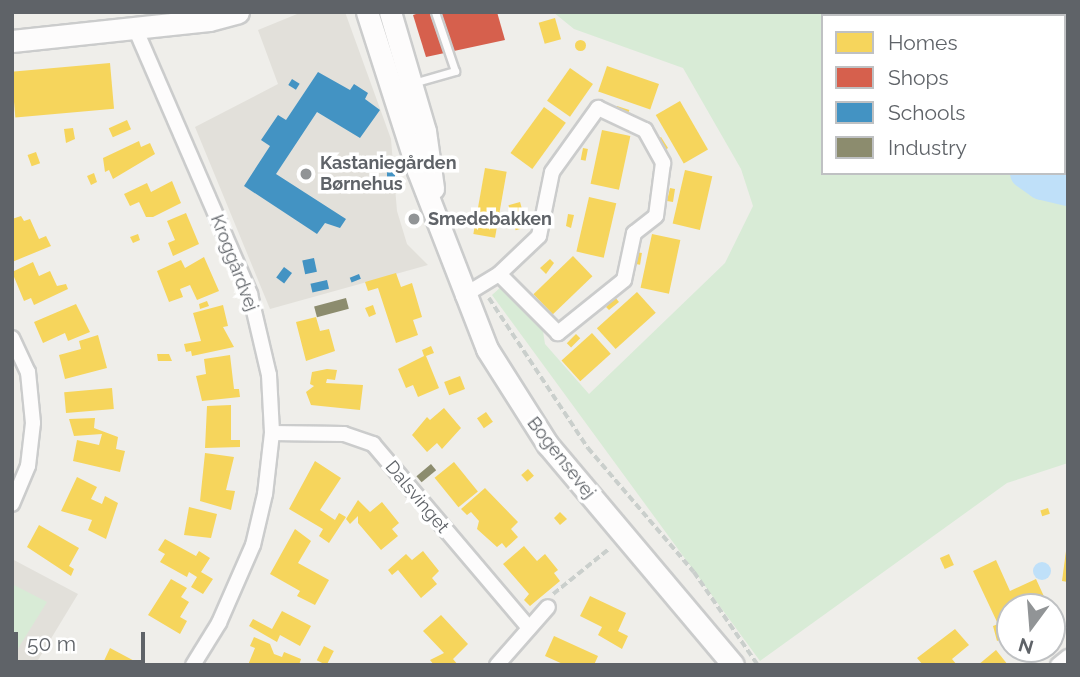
<!DOCTYPE html>
<html>
<head>
<meta charset="utf-8">
<style>
  body { margin:0 }
  #map { position:relative; width:1080px; height:677px; overflow:hidden; background:#efeeea; font-family:Raleway,sans-serif }
  div>[style] { position:absolute }
  .education>* { inset:0; background:#e2e0da }
  .green>* { inset:0; background:#d8ebd6 }
  .water>* { inset:0; background:#bfe0f9 }
  .round { border-radius:50% }
  .homes>* { inset:0; background:#f6d55c; transform-origin:0 0 }
  .shops>* { inset:0; background:#d6604d }
  .schools>* { inset:0; background:#4393c3; transform-origin:0 0 }
  .industry>* { inset:0; background:#8c8c6e; transform-origin:0 0 }
  .river>* { height:32px; margin:-16px; padding:0 16px; transform-origin:16px; border-radius:16px; background:#bfe0f9 }
  .path>* { height:3.5px; margin-top:-1.75px; transform-origin:0; background:repeating-linear-gradient(90deg,#cacfcc 0 7px,transparent 0 10.5px) }
  .roads { filter:drop-shadow(2px 0 #cbcccc) drop-shadow(-2px 0 #cbcccc) drop-shadow(0 2px #cbcccc) drop-shadow(0 -2px #cbcccc) }
  .lane>* { height:7px; margin:-3.5px; padding:0 3.5px; transform-origin:3.5px; border-radius:3.5px; background:#fdfcfc }
  .street>* { height:14px; margin:-7px; padding:0 7px; transform-origin:7px; border-radius:7px; background:#fdfcfc }
  .secondary>* { height:21px; margin:-10.5px; padding:0 10.5px; transform-origin:10.5px; border-radius:10.5px; background:#fdfcfc }
  .dots>* { width:19px; height:19px; translate:-50% -50%; box-sizing:border-box; border:4px solid #fff; border-radius:50% }
  span { translate:-50% -50%; white-space:nowrap; text-align:center; line-height:1.15; -webkit-text-stroke:7px #fff; paint-order:stroke }
  .poi-label { font-size:18px; color:#5f6368; font-weight:700 }
  .left { translate:0 -50%; text-align:left }
  .street-label { font-size:18px; color:#5f6368 }
  .frame { position:absolute; inset:0; border:14px solid #5f6368; pointer-events:none }
  .legend { position:absolute; left:821px; top:14px; width:245px; height:161px; box-sizing:border-box; background:#fff; border:2px solid #bfc1c3; margin:0; padding:9px 12px; list-style:none; font-size:21px; color:#5f6368 }
  .legend li { display:flex; align-items:center; gap:14px; height:35px }
  .legend b { width:35px; border:2px solid #bfc1c3 }
  .north { position:absolute; left:996px; top:593px; width:70px; height:70px; box-sizing:border-box; background:#fff; border:2px solid #bfc1c3; border-radius:50%; rotate:196deg; font-size:19px; font-weight:700; line-height:28px; text-align:center; color:#5f6368 }
  .north::after { content:''; display:block; margin:auto; width:24px; height:32px; background:#919496; clip-path:polygon(50% 0,100% 100%,50% 72%,0 100%) }
  .scale { position:absolute; left:14px; top:632px; width:131px; height:32px; box-sizing:border-box; border:4px solid #5f6368; border-top:0; padding-left:9px; font-size:21px; line-height:24px; white-space:nowrap; color:#5f6368; -webkit-text-stroke:5px #fff; paint-order:stroke }
</style>
</head>
<body>
<div id="map">
  <div class="education">
    <div style="clip-path:polygon(302px 12px,345px 12px,391px 139px,397px 211px,407px 244px,428px 265px,270px 309px,195px 127px,278px 84px,258px 30px)"></div>
    <div style="clip-path:polygon(12px 559px,78px 594px,35px 665px,12px 665px)"></div>
  </div>
  <div class="green">
    <div style="clip-path:polygon(evenodd,553px 12px,1068px 12px,1068px 463px,1007px 483px,760px 661px,492px 295px,502px 286px,543px 331px,545px 344px,589px 394px,725px 263px,753px 206px,741px 169px,683px 68px,574px 29px,553px 12px,823px 16px,1064px 16px,1064px 173px,823px 173px,823px 16px)"></div>
    <div style="clip-path:polygon(12px 584px,47px 602px,12px 658px)"></div>
  </div>
  <div class="water">
    <div class="round" style="left:1033px;top:562px;width:18px;height:18px"></div>
  </div>
  <div class="homes">
    <div style="left:555px;top:18px;width:22px;height:17px;rotate:74deg"></div>
    <div class="round" style="left:574.5px;top:39.5px;width:11px;height:11px"></div>
    <div style="left:110px;top:63px;width:46px;height:99px;rotate:85deg"></div>
    <div style="left:607px;top:66px;width:55px;height:27px;rotate:19deg"></div>
    <div style="left:570px;top:68px;width:28px;height:40px;rotate:35deg"></div>
    <div style="left:680px;top:101px;width:56px;height:28px;rotate:60deg"></div>
    <div style="left:617px;top:106px;width:13px;height:5px;rotate:18deg"></div>
    <div style="left:544px;top:107px;width:27px;height:57px;rotate:36deg"></div>
    <div style="left:127px;top:120px;width:10px;height:20px;rotate:66deg"></div>
    <div style="clip-path:polygon(73px 128px,75px 139px,66px 143px,64px 129px)"></div>
    <div style="left:602px;top:130px;width:29px;height:55px;rotate:12deg"></div>
    <div style="clip-path:polygon(661px 137px,668px 148px,664px 151px,657px 139px)"></div>
    <div style="clip-path:polygon(139px 141px,141px 147px,150px 143px,155px 154px,113px 179px,109px 170px,105px 172px,103px 158px)"></div>
    <div style="left:583px;top:148px;width:5px;height:12px;rotate:11deg"></div>
    <div style="left:36px;top:152px;width:12px;height:9px;rotate:70deg"></div>
    <div style="left:485px;top:168px;width:22px;height:67px;rotate:10deg"></div>
    <div style="left:685px;top:170px;width:28px;height:55px;rotate:13deg"></div>
    <div style="clip-path:polygon(94px 173px,97px 182px,91px 185px,87px 176px)"></div>
    <div style="clip-path:polygon(172px 181px,181px 203px,153px 217px,146px 217px,139px 202px,130px 206px,124px 194px,147px 183px,151px 192px)"></div>
    <div style="clip-path:polygon(670px 188px,675px 189px,673px 202px,667px 201px)"></div>
    <div style="left:589px;top:197px;width:28px;height:56px;rotate:13deg"></div>
    <div style="left:520px;top:202px;width:26px;height:12px;rotate:74deg"></div>
    <div style="clip-path:polygon(186px 213px,199px 244px,173px 256px,168px 243px,175px 240px,167px 221px)"></div>
    <div style="clip-path:polygon(568px 214px,574px 215px,571px 228px,566px 226px)"></div>
    <div style="clip-path:polygon(21px 216px,24px 221px,30px 219px,39px 239px,46px 236px,51px 246px,12px 262px,12px 219px)"></div>
    <div style="clip-path:polygon(138px 234px,140px 240px,133px 243px,130px 237px)"></div>
    <div style="left:652px;top:234px;width:29px;height:55px;rotate:12deg"></div>
    <div style="left:636px;top:252px;width:6px;height:12px;rotate:9deg"></div>
    <div style="left:573px;top:256px;width:28px;height:55px;rotate:46deg"></div>
    <div style="clip-path:polygon(204px 257px,219px 291px,197px 300px,190px 285px,180px 289px,183px 297px,169px 302px,157px 271px,181px 260px,185px 268px)"></div>
    <div style="clip-path:polygon(550px 259px,554px 263px,546px 274px,540px 268px)"></div>
    <div style="clip-path:polygon(33px 262px,39px 276px,50px 271px,57px 286px,66px 284px,68px 289px,34px 305px,31px 298px,24px 301px,12px 272px)"></div>
    <div style="clip-path:polygon(396px 273px,401px 287px,412px 283px,422px 317px,413px 320px,418px 335px,396px 343px,378px 288px,368px 291px,365px 282px)"></div>
    <div style="left:637px;top:292px;width:28px;height:54px;rotate:48deg"></div>
    <div style="clip-path:polygon(615px 297px,619px 302px,609px 310px,606px 307px)"></div>
    <div style="clip-path:polygon(207px 301px,209px 306px,200px 309px,199px 304px)"></div>
    <div style="clip-path:polygon(76px 304px,90px 332px,68px 341px,65px 333px,43px 343px,34px 322px)"></div>
    <div style="clip-path:polygon(223px 305px,228px 326px,223px 327px,234px 347px,192px 356px,191px 351px,186px 352px,184px 344px,201px 341px,193px 313px)"></div>
    <div style="clip-path:polygon(373px 305px,376px 314px,369px 317px,365px 308px)"></div>
    <div style="clip-path:polygon(316px 317px,320px 331px,329px 329px,335px 351px,306px 361px,296px 322px)"></div>
    <div style="left:592px;top:333px;width:28px;height:41px;rotate:48deg"></div>
    <div style="left:576px;top:334px;width:6px;height:13px;rotate:45deg"></div>
    <div style="clip-path:polygon(98px 335px,107px 368px,65px 379px,59px 355px,81px 349px,79px 341px)"></div>
    <div style="clip-path:polygon(431px 346px,434px 353px,426px 356px,439px 388px,418px 397px,413px 385px,406px 388px,398px 369px,424px 356px,422px 350px)"></div>
    <div style="clip-path:polygon(157px 354px,169px 354px,172px 361px,158px 361px)"></div>
    <div style="clip-path:polygon(230px 355px,234px 389px,239px 389px,240px 397px,202px 401px,196px 376px,206px 374px,204px 359px)"></div>
    <div style="clip-path:polygon(327px 369px,337px 370px,335px 380px,327px 379px,326px 383px,363px 385px,360px 410px,311px 405px,306px 392px,314px 386px,310px 384px,312px 372px)"></div>
    <div style="left:460px;top:376px;width:14px;height:17px;rotate:69deg"></div>
    <div style="left:112px;top:388px;width:21px;height:48px;rotate:85deg"></div>
    <div style="clip-path:polygon(231px 405px,231px 440px,240px 440px,240px 447px,205px 448px,207px 406px)"></div>
    <div style="clip-path:polygon(444px 408px,461px 428px,442px 449px,437px 443px,427px 452px,412px 435px,427px 417px,430px 420px)"></div>
    <div style="left:486px;top:412px;width:12px;height:11px;rotate:55deg"></div>
    <div style="clip-path:polygon(95px 418px,94px 428px,118px 437px,116px 449px,125px 451px,120px 472px,73px 461px,77px 440px,99px 445px,102px 434px,74px 436px,69px 419px)"></div>
    <div style="clip-path:polygon(205px 453px,234px 457px,226px 490px,235px 491px,231px 510px,200px 501px)"></div>
    <div style="clip-path:polygon(315px 461px,341px 478px,320px 510px,335px 520px,339px 513px,346px 517px,329px 543px,319px 536px,323px 529px,289px 509px)"></div>
    <div style="left:454px;top:462px;width:38px;height:25px;rotate:51deg"></div>
    <div style="left:528px;top:469px;width:9px;height:9px;rotate:49deg"></div>
    <div style="clip-path:polygon(77px 477px,97px 487px,91px 499px,102px 504px,105px 496px,118px 503px,106px 539px,88px 530px,92px 520px,61px 511px)"></div>
    <div style="clip-path:polygon(485px 488px,518px 522px,511px 529px,518px 537px,506px 548px,502px 543px,497px 547px,477px 529px,479px 521px,471px 512px,467px 515px,461px 509px)"></div>
    <div style="clip-path:polygon(358px 500px,370px 512px,382px 502px,399px 523px,392px 529px,398px 536px,381px 550px,358px 523px,358px 516px,350px 524px,346px 519px)"></div>
    <div style="clip-path:polygon(189px 507px,217px 514px,211px 538px,184px 535px)"></div>
    <div style="left:1048px;top:508px;width:6px;height:8px;rotate:72deg"></div>
    <div style="clip-path:polygon(560px 512px,567px 519px,560px 525px,554px 518px)"></div>
    <div style="clip-path:polygon(39px 525px,79px 548px,69px 566px,74px 569px,71px 576px,27px 547px)"></div>
    <div style="clip-path:polygon(295px 529px,311px 541px,298px 563px,329px 580px,315px 605px,297px 596px,300px 591px,270px 574px)"></div>
    <div style="clip-path:polygon(165px 539px,196px 556px,199px 551px,210px 558px,201px 572px,213px 579px,203px 594px,191px 587px,197px 577px,189px 572px,187px 577px,160px 562px,165px 554px,158px 550px)"></div>
    <div style="clip-path:polygon(524px 546px,537px 561px,545px 554px,558px 570px,554px 573px,560px 581px,530px 606px,524px 600px,529px 594px,503px 564px)"></div>
    <div style="clip-path:polygon(423px 551px,439px 571px,432px 578px,437px 584px,421px 598px,398px 570px,392px 575px,388px 570px,406px 554px,412px 560px)"></div>
    <div style="clip-path:polygon(1066px 551px,1068px 551px,1068px 582px,1062px 581px)"></div>
    <div style="left:949px;top:554px;width:12px;height:10px;rotate:66deg"></div>
    <div style="clip-path:polygon(996px 560px,1010px 591px,1036px 579px,1047px 603px,1010px 607px,1007px 644px,1004px 638px,997px 641px,993px 626px,998px 624px,973px 571px)"></div>
    <div style="clip-path:polygon(171px 579px,187px 588px,181px 597px,189px 602px,180px 617px,187px 621px,180px 634px,148px 615px)"></div>
    <div style="clip-path:polygon(590px 596px,626px 613px,618px 631px,628px 636px,622px 649px,598px 635px,602px 627px,580px 616px)"></div>
    <div style="clip-path:polygon(282px 611px,311px 626px,300px 646px,280px 635px,277px 642px,249px 626px,253px 619px,272px 629px)"></div>
    <div style="clip-path:polygon(441px 615px,468px 644px,453px 659px,458px 665px,434px 665px,430px 660px,444px 653px,423px 631px)"></div>
    <div style="clip-path:polygon(955px 629px,969px 645px,952px 659px,957px 665px,923px 665px,917px 658px)"></div>
    <div style="clip-path:polygon(554px 636px,598px 656px,594px 665px,565px 665px,545px 656px)"></div>
    <div style="clip-path:polygon(254px 637px,270px 644px,274px 654px,282px 657px,284px 652px,301px 659px,299px 665px,248px 665px,255px 648px,250px 646px)"></div>
    <div style="left:324px;top:646px;width:11px;height:16px;rotate:27deg"></div>
    <div style="clip-path:polygon(110px 648px,142px 665px,103px 663px)"></div>
    <div style="clip-path:polygon(996px 650px,1008px 665px,978px 665px)"></div>
  </div>
  <div class="shops">
    <div style="clip-path:polygon(422px 12px,497px 12px,505px 40px,426px 57px,413px 15px)"></div>
  </div>
  <div class="schools">
    <div style="clip-path:polygon(318px 72px,350px 90px,354px 84px,368px 93px,365px 99px,380px 110px,360px 138px,317px 112px,276px 174px,346px 219px,340px 228px,325px 223px,317px 234px,244px 186px,270px 146px,261px 140px,278px 115px,286px 120px)"></div>
    <div style="left:292px;top:79px;width:9px;height:7px;rotate:32deg"></div>
    <div style="left:387px;top:170px;width:8px;height:18px"></div>
    <div style="left:314px;top:258px;width:14px;height:12px;rotate:78deg"></div>
    <div style="left:284px;top:267px;width:10px;height:13px;rotate:37deg"></div>
    <div style="left:359px;top:274px;width:5px;height:10px;rotate:68deg"></div>
    <div style="left:327px;top:280px;width:9px;height:17px;rotate:77deg"></div>
  </div>
  <div class="industry">
    <div style="left:346px;top:298px;width:11px;height:33px;rotate:75deg"></div>
    <div style="left:431px;top:464px;width:8px;height:19px;rotate:50deg"></div>
  </div>
  <div class="river">
    <div style="left:907px;top:12px;width:8px;rotate:30deg"></div>
    <div style="left:1026px;top:173px;width:19px;rotate:35deg"></div>
    <div style="left:1042px;top:184px;width:27px;rotate:13deg"></div>
  </div>
  <div class="path">
    <div style="left:489px;top:298px;width:180px;rotate:56.6deg"></div>
    <div style="left:588px;top:448px;width:163px;rotate:49.5deg"></div>
    <div style="left:694px;top:572px;width:113px;rotate:55.5deg"></div>
    <div style="left:553px;top:594px;width:73px;rotate:-38.9deg"></div>
  </div>
  <div class="roads">
    <div class="lane">
      <div style="left:413px;top:83px;width:44px;rotate:-15.9deg"></div>
      <div style="left:455px;top:71px;width:62px;rotate:-108.7deg"></div>
    </div>
    <div class="street">
      <div style="left:135px;top:28px;width:290px;rotate:66.6deg"></div>
      <div style="left:250px;top:294px;width:83px;rotate:76.8deg"></div>
      <div style="left:269px;top:375px;width:58px;rotate:87deg"></div>
      <div style="left:272px;top:433px;width:61px;rotate:96.5deg"></div>
      <div style="left:265px;top:494px;width:52px;rotate:103.2deg"></div>
      <div style="left:253px;top:545px;width:85px;rotate:113.6deg"></div>
      <div style="left:219px;top:623px;width:49px;rotate:121.8deg"></div>
      <div style="left:463px;top:296px;width:42px;rotate:-31.4deg"></div>
      <div style="left:499px;top:274px;width:55px;rotate:-43.5deg"></div>
      <div style="left:539px;top:236px;width:65px;rotate:-78.5deg"></div>
      <div style="left:552px;top:172px;width:79px;rotate:-54.3deg"></div>
      <div style="left:598px;top:108px;width:52px;rotate:25.1deg"></div>
      <div style="left:645px;top:130px;width:38px;rotate:61deg"></div>
      <div style="left:663px;top:163px;width:53px;rotate:97.5deg"></div>
      <div style="left:656px;top:216px;width:28px;rotate:142deg"></div>
      <div style="left:634px;top:233px;width:48px;rotate:102deg"></div>
      <div style="left:624px;top:280px;width:85px;rotate:141.2deg"></div>
      <div style="left:558px;top:333px;width:83px;rotate:-135deg"></div>
      <div style="left:12px;top:338px;width:38px;rotate:65deg"></div>
      <div style="left:28px;top:372px;width:51px;rotate:84.4deg"></div>
      <div style="left:33px;top:423px;width:43px;rotate:96.6deg"></div>
      <div style="left:28px;top:466px;width:41px;rotate:112.8deg"></div>
      <div style="left:272px;top:433px;width:72px;rotate:0.8deg"></div>
      <div style="left:344px;top:434px;width:31px;rotate:19deg"></div>
      <div style="left:373px;top:444px;width:241px;rotate:49.7deg"></div>
      <div style="left:497px;top:665px;width:77px;rotate:-48.7deg"></div>
      <div style="left:1058px;top:665px;width:13px;rotate:-39deg"></div>
    </div>
    <div class="secondary">
      <div style="left:367px;top:12px;width:167px;rotate:72.2deg"></div>
      <div style="left:418px;top:171px;width:191px;rotate:68.8deg"></div>
      <div style="left:487px;top:349px;width:114px;rotate:57.6deg"></div>
      <div style="left:548px;top:445px;width:287px;rotate:49.9deg"></div>
      <div style="left:390px;top:12px;width:124px;rotate:73.6deg"></div>
      <div style="left:425px;top:131px;width:58px;rotate:82deg"></div>
      <div style="left:12px;top:41px;width:198px;rotate:-6.1deg"></div>
      <div style="left:209px;top:20px;width:30px;rotate:-15deg"></div>
    </div>
  </div>
  <div class="dots">
    <div style="left:306px;top:174px;background:#919496"></div>
    <div style="left:414px;top:219px;background:#919496"></div>
  </div>
  <div class="poi-label">
    <span class="left" style="left:320px;top:174px">Kastaniegården<br>Børnehus</span>
    <span class="left" style="left:428px;top:219px">Smedebakken</span>
  </div>
  <div class="street-label">
    <span style="left:234px;top:263px;rotate:69deg">Kroggårdvej</span>
    <span style="left:561px;top:458px;rotate:52deg">Bogensevej</span>
    <span style="left:417px;top:497px;rotate:50deg">Dalsvinget</span>
  </div>
  <div class="frame"></div>
  <ul class="legend">
  <li><b style="height:19px;background:#f6d55c"></b>Homes</li>
  <li><b style="height:19px;background:#d6604d"></b>Shops</li>
  <li><b style="height:19px;background:#4393c3"></b>Schools</li>
  <li><b style="height:19px;background:#8c8c6e"></b>Industry</li>
  </ul>
  <div class="north">N</div>
  <div class="scale">50 m</div>
</div>
</body>
</html>
